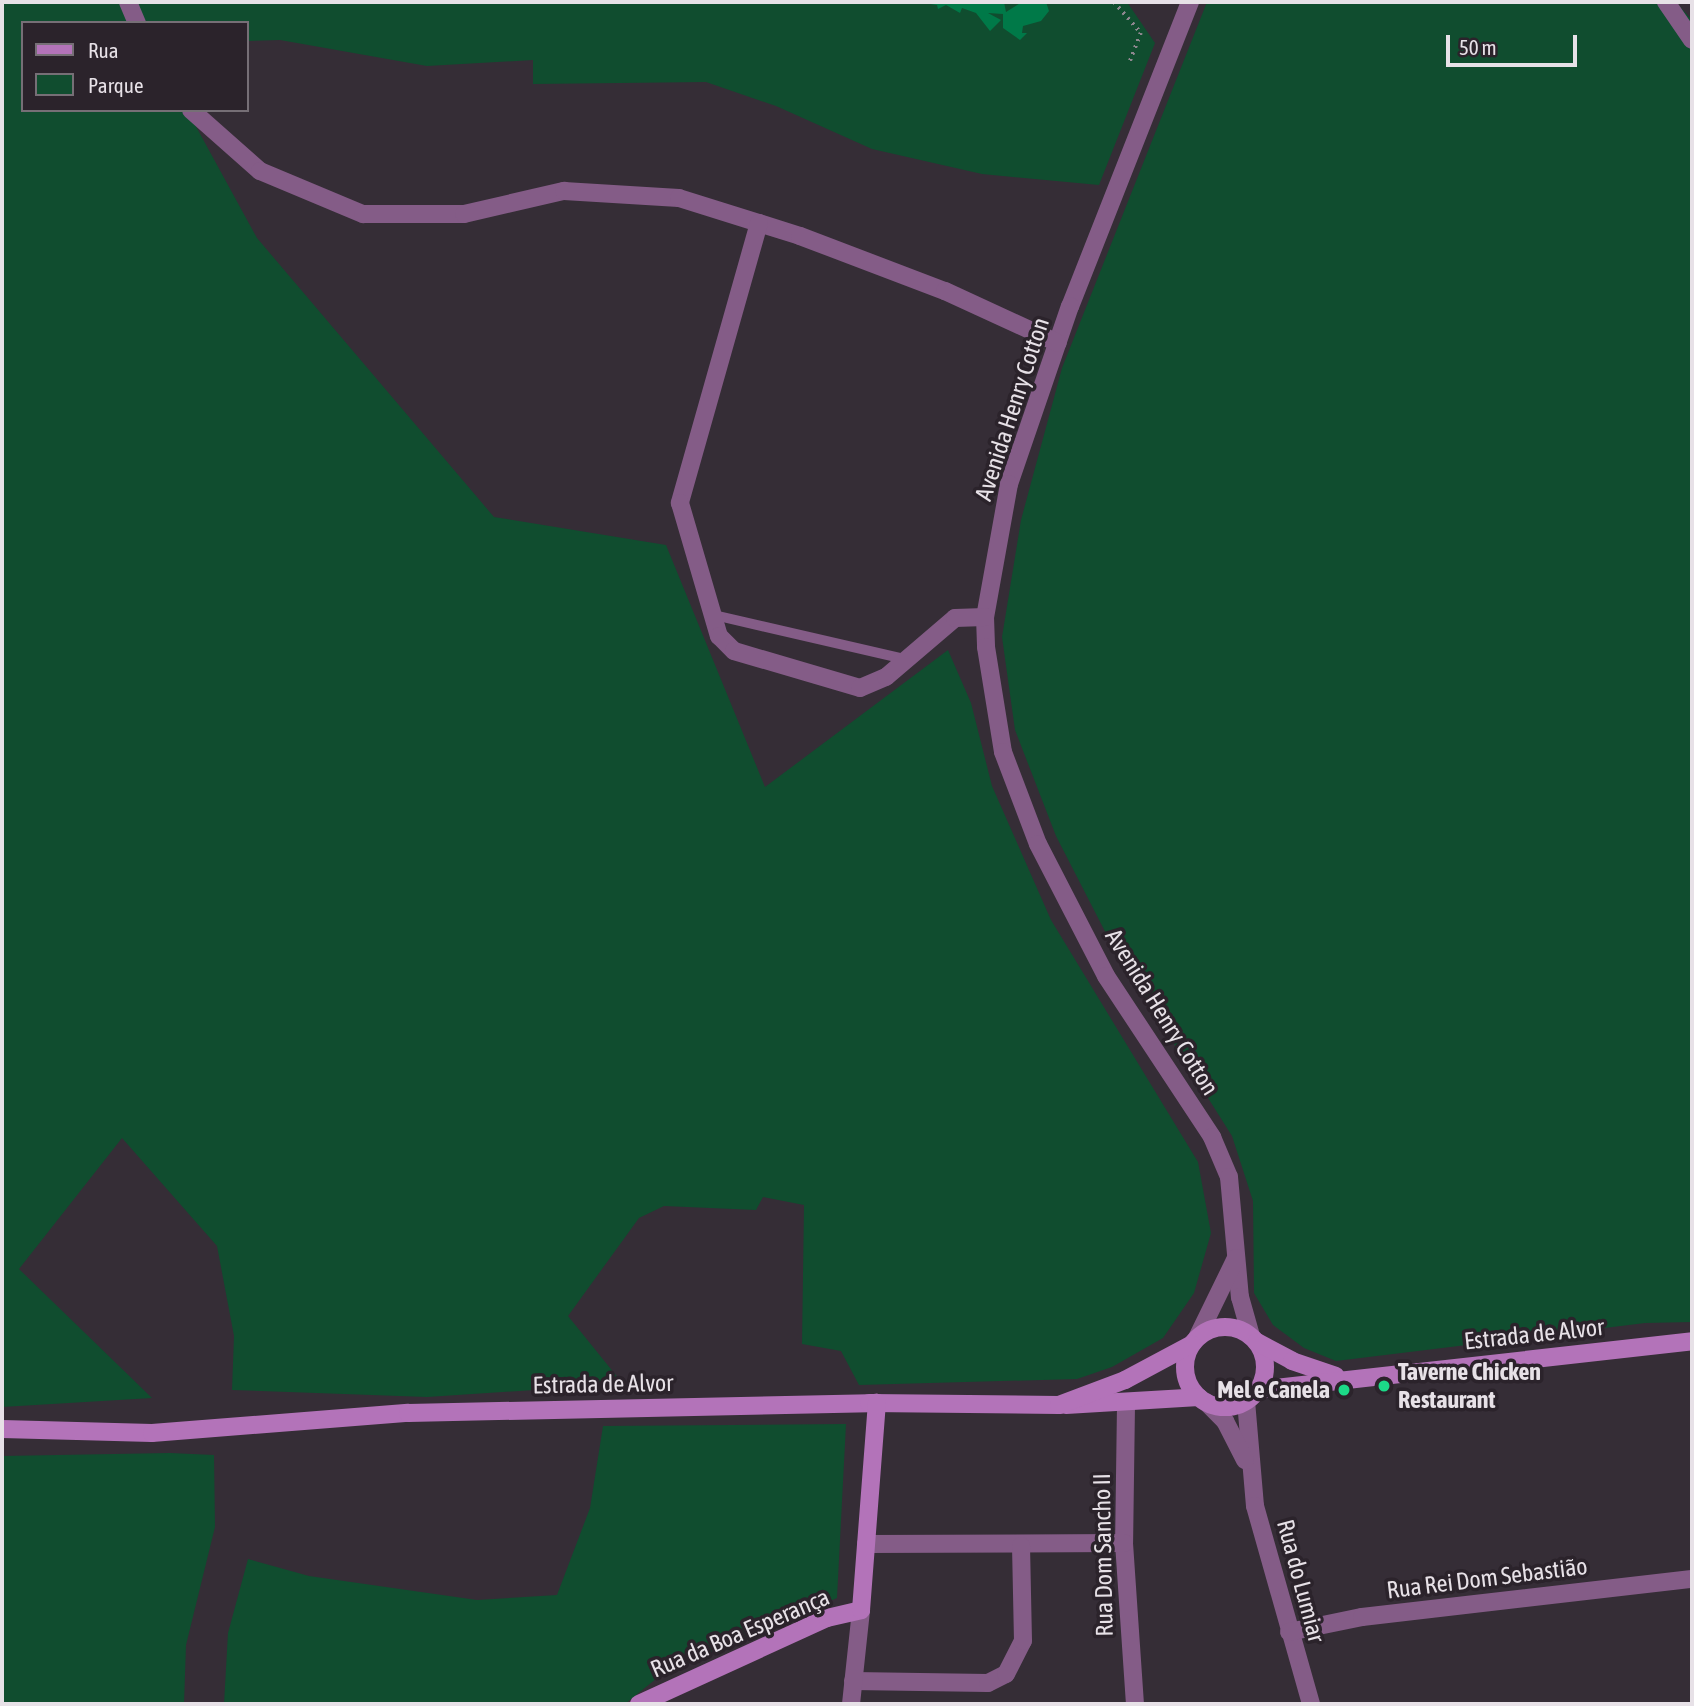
<!DOCTYPE html>
<html>
<head>
<meta charset="utf-8">
<style>
  body { margin:0 }
  #map { position:relative; width:1694px; height:1706px; overflow:hidden; background:#352d36; font-family:"Asap Condensed",sans-serif }
  div>[style] { position:absolute }
  .green>* { inset:0; background:#104d2f }
  .forest>* { inset:0; background:#007948 }
  .path>* { height:3.5px; margin-top:-1.75px; transform-origin:0; background:repeating-linear-gradient(90deg,#8e878f 0 2px,transparent 0 7px) }
  .lane>* { height:10px; margin:-5px; padding:0 5px; transform-origin:5px; border-radius:5px; background:#845c87 }
  .street>* { height:18px; margin:-9px; padding:0 9px; transform-origin:9px; border-radius:9px; background:#845c87 }
  .secondary>* { height:18px; margin:-9px; padding:0 9px; transform-origin:9px; border-radius:9px; background:#b373b9 }
  .secondary>.ring { margin:-9px; padding:0; box-sizing:content-box; background:none; border:18px solid #b373b9; border-radius:50% }
  .dots>* { width:19px; height:19px; translate:-50% -50%; box-sizing:border-box; border:4px solid #2b232b; border-radius:50% }
  span { translate:-50% -50%; white-space:nowrap; text-align:center; line-height:1.15; -webkit-text-stroke:7px #2b232b; paint-order:stroke }
  .street-label { font-size:24px; color:#e7e1e7 }
  .poi-label { font-size:24px; color:#e7e1e7; font-weight:700 }
  .left { translate:0 -50%; text-align:left }
  .right { translate:-100% -50%; text-align:right }
  .frame { position:absolute; inset:0; border:4px solid #e7e1e7; pointer-events:none }
  .legend { position:absolute; left:21px; top:21px; width:228px; height:91px; box-sizing:border-box; background:#2b232b; border:2px solid #766f76; margin:0; padding:9px 12px; list-style:none; font-size:21px; color:#e7e1e7 }
  .legend li { display:flex; align-items:center; gap:14px; height:35px }
  .legend b { width:35px; border:2px solid #766f76 }
  .scale { position:absolute; left:1446px; top:35px; width:131px; height:32px; box-sizing:border-box; border:4px solid #e7e1e7; border-top:0; padding-left:9px; font-size:21px; line-height:24px; white-space:nowrap; color:#e7e1e7; -webkit-text-stroke:5px #2b232b; paint-order:stroke }
</style>
</head>
<body>
<div id="map">
  <div class="green">
    <div style="clip-path:polygon(2px 2px,1127px 2px,1155px 43px,1099px 185px,982px 174px,872px 149px,776px 106px,706px 82px,533px 84px,533px 60px,427px 66px,280px 40px,247px 41px,247px 23px,23px 23px,23px 110px,187px 110px,257px 238px,494px 517px,666px 545px,765px 787px,948px 650px,971px 703px,992px 786px,1051px 920px,1198px 1162px,1211px 1233px,1194px 1293px,1163px 1338px,1112px 1367px,1077px 1379px,859px 1385px,841px 1351px,802px 1344px,804px 1205px,763px 1197px,756px 1210px,664px 1206px,639px 1218px,568px 1316px,623px 1384px,427px 1397px,232px 1390px,234px 1336px,217px 1246px,122px 1138px,19px 1269px,152px 1398px,2px 1407px)"></div>
    <div style="clip-path:polygon(1207px 2px,1676px 2px,1692px 20px,1692px 1322px,1645px 1323px,1336px 1361px,1304px 1348px,1273px 1325px,1254px 1293px,1253px 1201px,1232px 1136px,1114px 949px,1056px 836px,1015px 730px,1002px 637px,1021px 520px,1062px 368px)"></div>
    <div style="clip-path:polygon(846px 1424px,837px 1598px,662px 1674px,625px 1704px,224px 1704px,228px 1633px,248px 1559px,309px 1576px,477px 1600px,557px 1595px,590px 1508px,603px 1426px)"></div>
    <div style="clip-path:polygon(170px 1453px,214px 1455px,215px 1527px,186px 1645px,184px 1704px,2px 1704px,2px 1456px)"></div>
  </div>
  <div class="forest">
    <div style="clip-path:polygon(917px 2px,1004px 2px,1006px 12px,1022px 2px,1046px 2px,1049px 11px,1041px 21px,1023px 26px,1022px 33px,1027px 33px,1020px 40px,1003px 28px,1003px 14px,988px 13px,1001px 20px,990px 31px,976px 13px,962px 8px,960px 13px,946px 5px,938px 9px,937px 5px)"></div>
  </div>
  <div class="path">
    <div style="left:1114px;top:2px;width:41px;rotate:48.9deg"></div>
    <div style="left:1141px;top:33px;width:31px;rotate:111deg"></div>
  </div>
  <div class="lane">
    <div style="left:714px;top:615px;width:195px;rotate:13deg"></div>
  </div>
  <div class="street">
    <div style="left:128px;top:2px;width:23px;rotate:67deg"></div>
    <div style="left:1190px;top:2px;width:327px;rotate:111.5deg"></div>
    <div style="left:1070px;top:306px;width:188px;rotate:108.9deg"></div>
    <div style="left:1009px;top:484px;width:135px;rotate:100.2deg"></div>
    <div style="left:985px;top:617px;width:30px;rotate:88deg"></div>
    <div style="left:986px;top:647px;width:106px;rotate:80.8deg"></div>
    <div style="left:1003px;top:752px;width:98px;rotate:69.2deg"></div>
    <div style="left:1038px;top:844px;width:148px;rotate:62.7deg"></div>
    <div style="left:1106px;top:976px;width:193px;rotate:56.6deg"></div>
    <div style="left:1212px;top:1137px;width:43px;rotate:67deg"></div>
    <div style="left:1229px;top:1177px;width:121px;rotate:84.8deg"></div>
    <div style="left:1240px;top:1297px;width:41px;rotate:74.2deg"></div>
    <div style="left:1666px;top:2px;width:46px;rotate:55.6deg"></div>
    <div style="left:191px;top:110px;width:92px;rotate:41.5deg"></div>
    <div style="left:260px;top:171px;width:112px;rotate:22.7deg"></div>
    <div style="left:363px;top:214px;width:101px"></div>
    <div style="left:464px;top:214px;width:103px;rotate:-13deg"></div>
    <div style="left:564px;top:191px;width:115px;rotate:3.5deg"></div>
    <div style="left:679px;top:198px;width:127px;rotate:17.4deg"></div>
    <div style="left:800px;top:236px;width:155px;rotate:20.8deg"></div>
    <div style="left:945px;top:291px;width:124px;rotate:24.7deg"></div>
    <div style="left:759px;top:223px;width:291px;rotate:105.8deg"></div>
    <div style="left:680px;top:503px;width:139px;rotate:73.7deg"></div>
    <div style="left:719px;top:636px;width:21px;rotate:45deg"></div>
    <div style="left:734px;top:651px;width:131px;rotate:16.4deg"></div>
    <div style="left:860px;top:688px;width:28px;rotate:-23deg"></div>
    <div style="left:886px;top:677px;width:91px;rotate:-40.5deg"></div>
    <div style="left:955px;top:618px;width:30px;rotate:-2deg"></div>
    <div style="left:1197px;top:1338px;width:89px;rotate:-64deg"></div>
    <div style="left:1246px;top:1401px;width:105px;rotate:85.1deg"></div>
    <div style="left:1255px;top:1506px;width:206px;rotate:74.2deg"></div>
    <div style="left:1206px;top:1402px;width:27px;rotate:45deg"></div>
    <div style="left:1225px;top:1421px;width:44px;rotate:62.9deg"></div>
    <div style="left:1126px;top:1405px;width:138px;rotate:90.8deg"></div>
    <div style="left:1124px;top:1543px;width:161px;rotate:86.1deg"></div>
    <div style="left:866px;top:1544px;width:258px;rotate:-0.2deg"></div>
    <div style="left:1289px;top:1632px;width:75px;rotate:-11.6deg"></div>
    <div style="left:1362px;top:1617px;width:332px;rotate:-6.6deg"></div>
    <div style="left:853px;top:1681px;width:135px;rotate:0.8deg"></div>
    <div style="left:988px;top:1683px;width:20px;rotate:-27deg"></div>
    <div style="left:1006px;top:1674px;width:37px;rotate:-63deg"></div>
    <div style="left:1023px;top:1641px;width:95px;rotate:-91.2deg"></div>
    <div style="left:851px;top:1704px;width:95px;rotate:-83.9deg"></div>
  </div>
  <div class="secondary">
    <div class="ring" style="left:1185px;top:1327px;width:62px;height:62px"></div>
    <div style="left:1257px;top:1342px;width:40px;rotate:28deg"></div>
    <div style="left:1292px;top:1361px;width:46px;rotate:18.8deg"></div>
    <div style="left:1258px;top:1390px;width:437px;rotate:-6.4deg"></div>
    <div style="left:1066px;top:1405px;width:133px;rotate:-3.4deg"></div>
    <div style="left:2px;top:1429px;width:150px;rotate:1.5deg"></div>
    <div style="left:152px;top:1433px;width:257px;rotate:-4.5deg"></div>
    <div style="left:408px;top:1413px;width:461px;rotate:-1.2deg"></div>
    <div style="left:869px;top:1403px;width:190px;rotate:0.6deg"></div>
    <div style="left:1059px;top:1405px;width:71px;rotate:-20.7deg"></div>
    <div style="left:1125px;top:1380px;width:76px;rotate:-28.2deg"></div>
    <div style="left:639px;top:1704px;width:207px;rotate:-24.6deg"></div>
    <div style="left:827px;top:1618px;width:35px;rotate:-13deg"></div>
    <div style="left:861px;top:1610px;width:208px;rotate:-85.6deg"></div>
  </div>
  <div class="dots">
    <div style="left:1384px;top:1386px;background:#1cd988"></div>
    <div style="left:1344px;top:1390px;background:#1cd988"></div>
  </div>
  <div class="street-label">
    <span style="left:1012px;top:409px;rotate:-72deg">Avenida Henry Cotton</span>
    <span style="left:1162px;top:1012px;rotate:58deg">Avenida Henry Cotton</span>
    <span style="left:1534px;top:1334px;rotate:-6deg">Estrada de Alvor</span>
    <span style="left:603px;top:1384px;rotate:-1deg">Estrada de Alvor</span>
    <span style="left:1103px;top:1555px;rotate:-91deg">Rua Dom Sancho II</span>
    <span style="left:1487px;top:1578px;rotate:-7deg">Rua Rei Dom Sebastião</span>
    <span style="left:1301px;top:1581px;rotate:75deg">Rua do Lumiar</span>
    <span style="left:740px;top:1633px;rotate:-23deg">Rua da Boa Esperança</span>
  </div>
  <div class="poi-label">
    <span class="left" style="left:1398px;top:1386px">Taverne Chicken<br>Restaurant</span>
    <span class="right" style="left:1330px;top:1390px">Mel e Canela</span>
  </div>
  <div class="frame"></div>
  <ul class="legend">
  <li><b style="height:9px;background:#b373b9"></b>Rua</li>
  <li><b style="height:19px;background:#104d2f"></b>Parque</li>
  </ul>
  <div class="scale">50 m</div>
</div>
</body>
</html>
